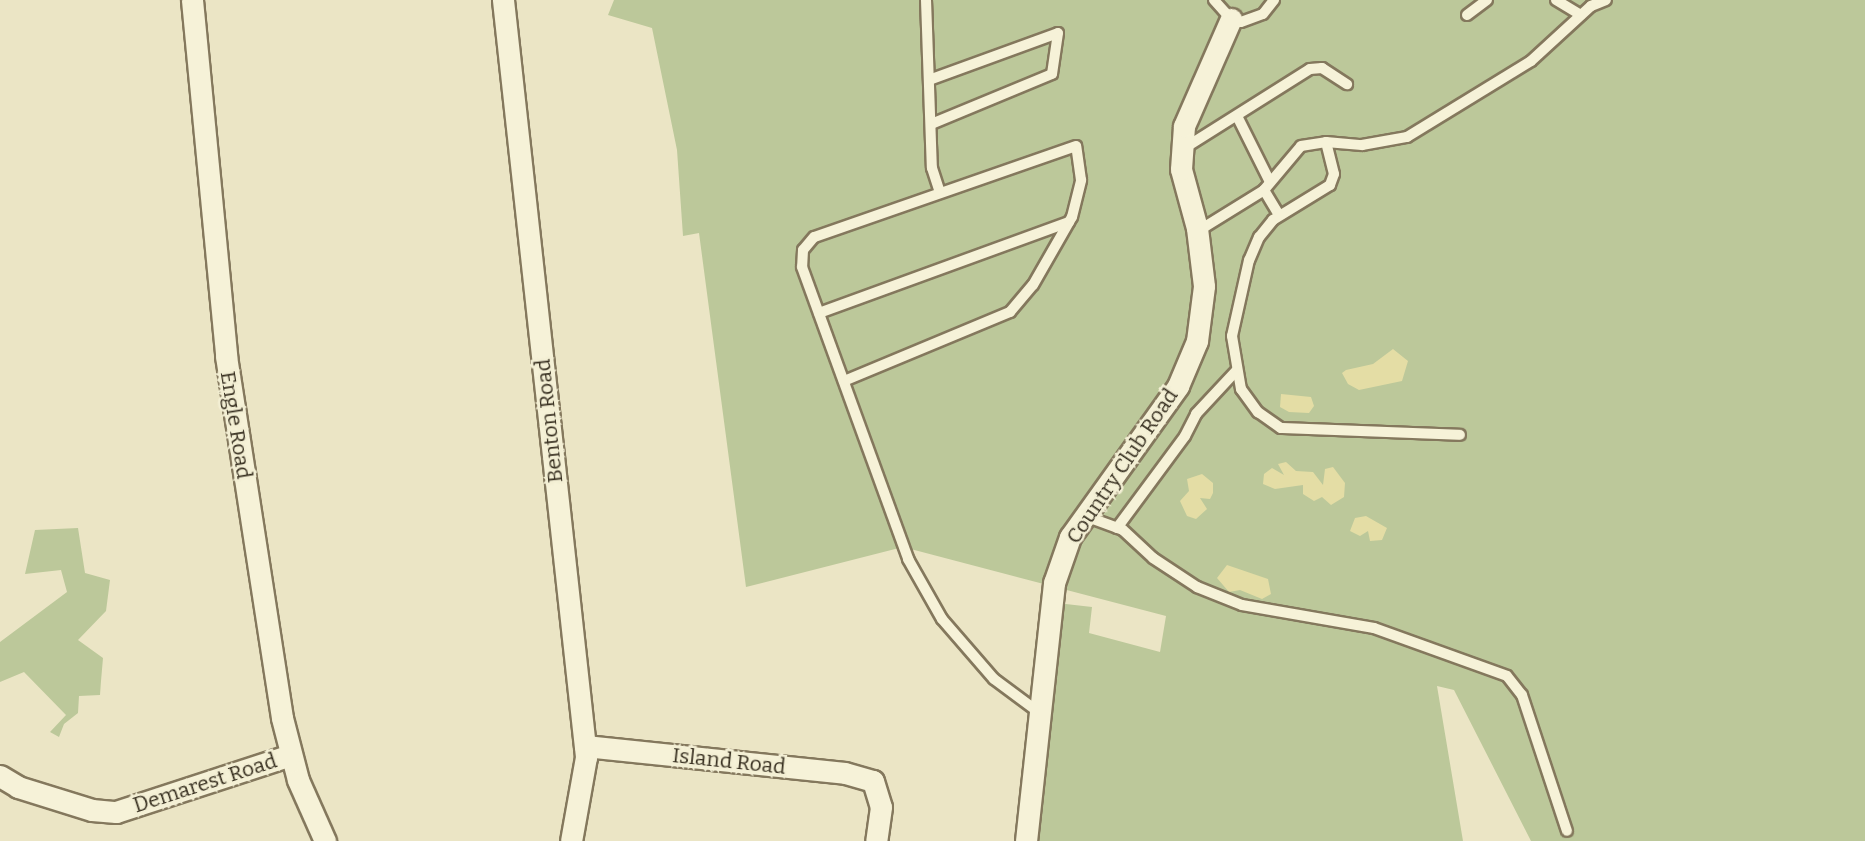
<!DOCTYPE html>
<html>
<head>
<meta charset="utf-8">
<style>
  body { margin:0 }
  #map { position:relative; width:1865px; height:841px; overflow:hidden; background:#ebe5c5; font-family:Bitter,serif }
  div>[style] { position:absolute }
  .green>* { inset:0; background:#bcc89a }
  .sand>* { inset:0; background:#e4dda5 }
  .roads { filter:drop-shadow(2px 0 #84785d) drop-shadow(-2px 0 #84785d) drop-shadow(0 2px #84785d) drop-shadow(0 -2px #84785d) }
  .lane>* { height:10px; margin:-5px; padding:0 5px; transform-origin:5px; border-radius:5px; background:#f6f2d8 }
  .street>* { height:21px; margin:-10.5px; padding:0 10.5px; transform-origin:10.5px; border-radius:10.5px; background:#f6f2d8 }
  span { translate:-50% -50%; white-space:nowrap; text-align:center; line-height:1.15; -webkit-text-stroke:5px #f3efd4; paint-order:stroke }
  .street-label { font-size:21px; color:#362e1f }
</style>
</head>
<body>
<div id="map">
  <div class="green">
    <div style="clip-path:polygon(614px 0,1865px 0,1865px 841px,1531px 841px,1454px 690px,1437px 686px,1463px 841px,1029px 841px,1057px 603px,1092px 607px,1089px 633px,1160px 652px,1166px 616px,903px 547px,746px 587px,699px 233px,683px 236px,677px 150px,652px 28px,608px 15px)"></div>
    <div style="clip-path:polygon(78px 528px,85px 573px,110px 580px,106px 611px,78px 640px,103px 658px,101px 681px,100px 695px,79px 696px,78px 713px,64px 724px,59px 737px,50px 732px,66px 715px,24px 672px,0 682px,0 642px,67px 592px,61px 570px,25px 574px,35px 530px)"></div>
  </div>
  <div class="sand">
    <div style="clip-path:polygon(1393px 349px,1408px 361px,1402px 381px,1359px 390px,1348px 384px,1342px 373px,1346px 370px,1373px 364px)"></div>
    <div style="clip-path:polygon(1281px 394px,1311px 397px,1314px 406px,1309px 413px,1289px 412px,1280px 407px)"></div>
    <div style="clip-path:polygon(1286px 462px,1296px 471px,1313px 472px,1323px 485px,1325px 469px,1333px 467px,1345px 483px,1344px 497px,1331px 505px,1322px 497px,1314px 501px,1303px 494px,1303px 485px,1275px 489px,1263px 484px,1264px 474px,1272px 468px,1284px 475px,1278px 464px)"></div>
    <div style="clip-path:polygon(1202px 474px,1213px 483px,1213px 493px,1210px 499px,1200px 498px,1207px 509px,1196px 519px,1187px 516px,1180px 501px,1189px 491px,1187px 479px)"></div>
    <div style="clip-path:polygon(1366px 516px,1387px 528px,1382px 540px,1370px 541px,1368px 531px,1360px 536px,1350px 531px,1355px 518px)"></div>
    <div style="clip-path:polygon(1227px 565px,1268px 579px,1271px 594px,1262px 599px,1240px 590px,1229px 592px,1217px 578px)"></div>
  </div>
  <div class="roads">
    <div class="lane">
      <div style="left:926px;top:0;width:168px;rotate:88deg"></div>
      <div style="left:932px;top:168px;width:26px;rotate:72deg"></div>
      <div style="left:1214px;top:0;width:25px;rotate:48deg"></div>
      <div style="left:1231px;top:19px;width:10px;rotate:17deg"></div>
      <div style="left:1241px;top:22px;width:23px;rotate:-20deg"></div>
      <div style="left:1263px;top:14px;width:18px;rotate:-52deg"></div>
      <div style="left:1556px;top:0;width:29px;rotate:31deg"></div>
      <div style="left:1467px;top:15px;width:25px;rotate:-37deg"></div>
      <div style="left:929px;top:80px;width:137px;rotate:-20deg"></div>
      <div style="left:1058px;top:33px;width:41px;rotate:98.3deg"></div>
      <div style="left:1052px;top:74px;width:131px;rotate:157.5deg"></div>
      <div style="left:1237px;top:116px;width:74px;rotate:63.4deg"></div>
      <div style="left:1326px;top:142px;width:33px;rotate:76deg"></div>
      <div style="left:1334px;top:174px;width:12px;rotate:110deg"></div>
      <div style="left:1330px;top:185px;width:67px;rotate:148.4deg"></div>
      <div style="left:1273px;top:220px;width:22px;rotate:129deg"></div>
      <div style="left:1259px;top:237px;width:25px;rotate:113deg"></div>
      <div style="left:1249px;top:260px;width:78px;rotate:102.6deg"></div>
      <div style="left:1232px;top:336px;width:54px;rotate:80.4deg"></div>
      <div style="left:1241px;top:389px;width:29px;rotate:54deg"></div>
      <div style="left:1258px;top:412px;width:28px;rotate:35deg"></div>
      <div style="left:1281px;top:428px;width:179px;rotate:2.2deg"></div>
      <div style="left:1183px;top:149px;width:150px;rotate:-32.2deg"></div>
      <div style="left:1310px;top:69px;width:12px;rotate:-5deg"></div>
      <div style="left:1322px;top:68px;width:30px;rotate:33deg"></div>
      <div style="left:1264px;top:190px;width:29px;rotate:59deg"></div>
      <div style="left:1198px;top:231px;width:78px;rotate:-31.8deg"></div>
      <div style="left:1264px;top:190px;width:57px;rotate:-49.9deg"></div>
      <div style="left:1301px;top:146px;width:25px;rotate:-9deg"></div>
      <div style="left:1326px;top:142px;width:36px;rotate:5deg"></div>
      <div style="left:1362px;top:145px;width:46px;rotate:-10.1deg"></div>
      <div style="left:1407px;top:137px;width:145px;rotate:-31.5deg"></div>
      <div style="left:1531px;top:61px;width:81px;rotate:-42.5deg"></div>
      <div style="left:1591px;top:6px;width:16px;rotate:-22deg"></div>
      <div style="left:819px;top:313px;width:266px;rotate:-20deg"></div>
      <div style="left:844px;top:381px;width:180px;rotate:-22.6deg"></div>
      <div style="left:1010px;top:312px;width:35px;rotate:-50deg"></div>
      <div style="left:1033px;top:285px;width:78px;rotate:-60.2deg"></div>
      <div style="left:1072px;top:217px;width:38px;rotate:-76deg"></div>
      <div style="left:1081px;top:180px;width:34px;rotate:-98deg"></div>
      <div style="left:1076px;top:146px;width:277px;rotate:160.8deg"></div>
      <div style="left:814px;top:237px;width:17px;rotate:130deg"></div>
      <div style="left:803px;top:250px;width:17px;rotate:93deg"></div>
      <div style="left:802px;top:267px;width:311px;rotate:70deg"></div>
      <div style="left:908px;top:559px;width:69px;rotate:60.5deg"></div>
      <div style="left:942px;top:619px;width:79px;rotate:49.1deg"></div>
      <div style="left:994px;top:679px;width:57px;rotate:36.5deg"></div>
      <div style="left:1085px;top:516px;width:40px;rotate:20.2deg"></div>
      <div style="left:1123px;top:530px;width:41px;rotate:43deg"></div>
      <div style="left:1153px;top:558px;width:53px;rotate:33.4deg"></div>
      <div style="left:1197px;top:587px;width:48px;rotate:21.8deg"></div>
      <div style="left:1242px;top:605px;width:134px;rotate:9.9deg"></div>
      <div style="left:1374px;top:628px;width:141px;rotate:19.8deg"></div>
      <div style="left:1507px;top:676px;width:24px;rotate:52deg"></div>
      <div style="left:1522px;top:695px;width:143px;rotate:71.7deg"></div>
      <div style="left:1117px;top:528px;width:114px;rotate:-53.5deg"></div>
      <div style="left:1185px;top:436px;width:25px;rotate:-63deg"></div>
      <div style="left:1196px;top:414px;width:59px;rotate:-47.1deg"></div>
    </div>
    <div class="street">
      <div style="left:192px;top:0;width:358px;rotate:84.5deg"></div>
      <div style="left:226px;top:356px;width:366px;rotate:81.2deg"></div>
      <div style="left:282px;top:718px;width:64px;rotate:75.5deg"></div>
      <div style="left:298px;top:780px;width:67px;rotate:66.1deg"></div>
      <div style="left:503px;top:0;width:762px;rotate:83.74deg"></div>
      <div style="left:586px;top:757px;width:85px;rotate:100.1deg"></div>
      <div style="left:585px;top:746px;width:261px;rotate:5.9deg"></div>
      <div style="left:845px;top:773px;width:29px;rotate:16deg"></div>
      <div style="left:873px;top:781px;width:27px;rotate:73deg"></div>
      <div style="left:881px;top:807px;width:34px;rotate:98deg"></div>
      <div style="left:0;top:776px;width:21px;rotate:31deg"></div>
      <div style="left:18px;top:787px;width:77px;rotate:17.3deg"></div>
      <div style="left:92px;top:810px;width:24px;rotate:5deg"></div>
      <div style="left:116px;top:812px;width:183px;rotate:-18.1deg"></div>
      <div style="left:1026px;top:841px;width:260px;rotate:-83.8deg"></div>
      <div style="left:1054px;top:583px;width:49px;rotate:-70.8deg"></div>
      <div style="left:1070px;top:537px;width:186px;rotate:-54.4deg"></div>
      <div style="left:1178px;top:386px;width:49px;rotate:-67.1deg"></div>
      <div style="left:1197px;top:341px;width:55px;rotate:-82.7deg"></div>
      <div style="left:1204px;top:286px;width:58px;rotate:-96.9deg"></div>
      <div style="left:1197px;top:228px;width:61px;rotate:-105.2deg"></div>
      <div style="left:1181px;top:169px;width:43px;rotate:-86deg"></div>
      <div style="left:1184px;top:126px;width:117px;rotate:-66.3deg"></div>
    </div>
  </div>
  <div class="street-label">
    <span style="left:549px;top:421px;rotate:-96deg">Benton Road</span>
    <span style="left:236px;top:425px;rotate:81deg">Engle Road</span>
    <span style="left:1122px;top:466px;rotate:-56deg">Country Club Road</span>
    <span style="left:729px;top:761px;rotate:6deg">Island Road</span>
    <span style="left:205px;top:783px;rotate:-18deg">Demarest Road</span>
  </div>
</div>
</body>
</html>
